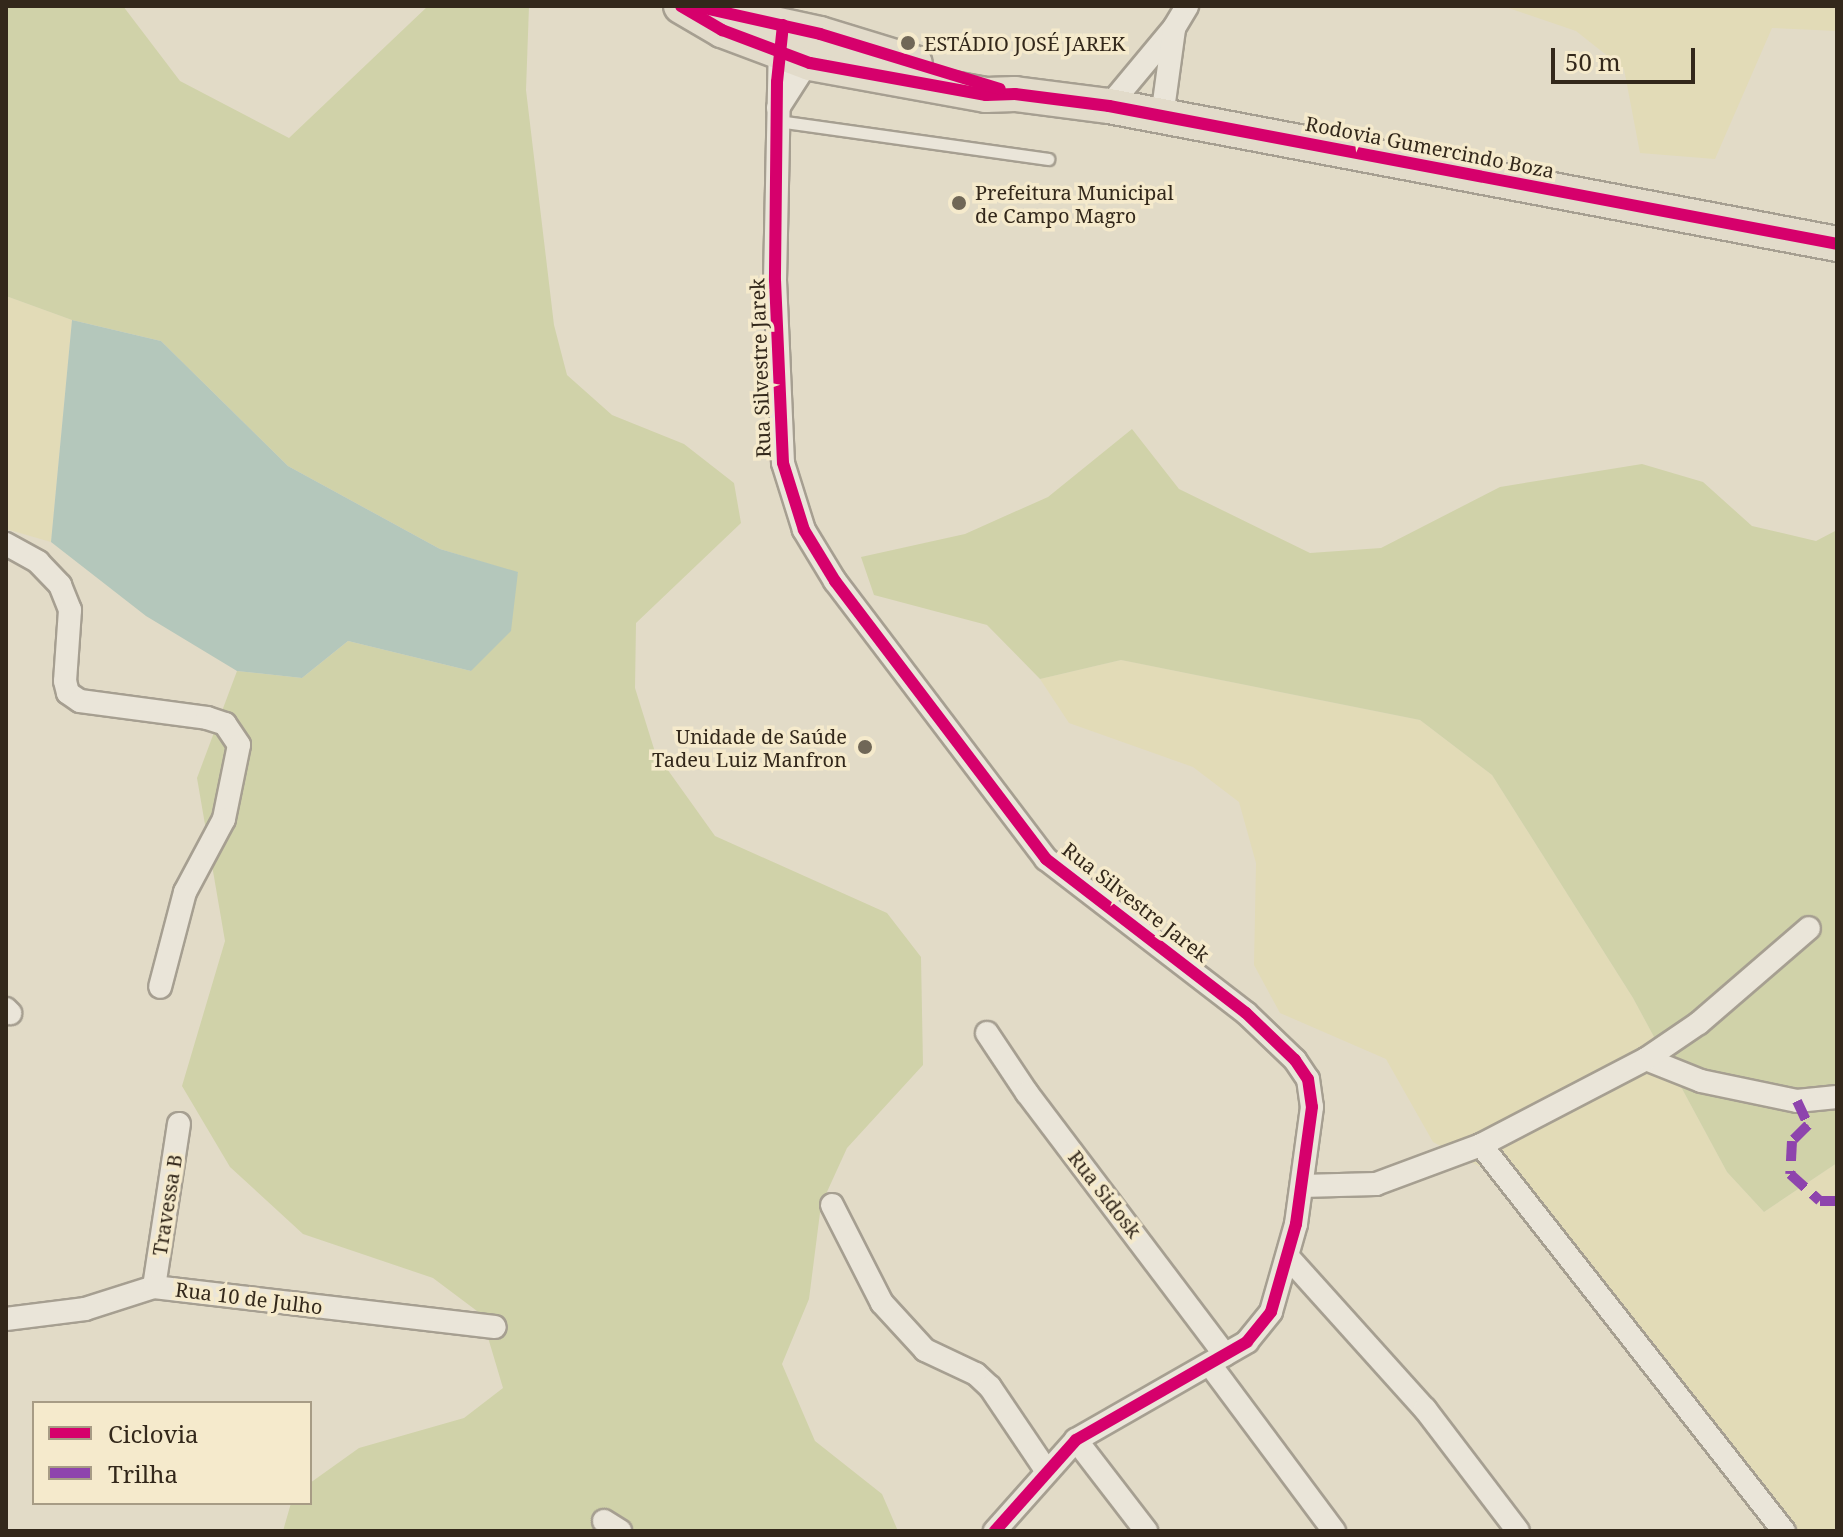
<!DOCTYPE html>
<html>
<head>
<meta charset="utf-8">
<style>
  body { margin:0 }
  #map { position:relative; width:1843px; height:1537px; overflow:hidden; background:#e2dbc7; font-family:"Noto Serif",serif }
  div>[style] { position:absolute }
  .farmland>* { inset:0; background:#e2dbb7 }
  .green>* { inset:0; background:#d0d2a9 }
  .water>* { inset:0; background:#b4c7bb }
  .roads { filter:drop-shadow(2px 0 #a69f91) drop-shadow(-2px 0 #a69f91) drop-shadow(0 2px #a69f91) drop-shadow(0 -2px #a69f91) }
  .lane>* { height:11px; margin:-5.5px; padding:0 5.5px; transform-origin:5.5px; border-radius:5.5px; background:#eae5d9 }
  .street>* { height:22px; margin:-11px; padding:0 11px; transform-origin:11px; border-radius:11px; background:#eae5d9 }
  .primary>* { height:34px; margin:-17px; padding:0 17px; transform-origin:17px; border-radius:17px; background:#e2dbca }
  .quiet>* { height:10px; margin-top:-5px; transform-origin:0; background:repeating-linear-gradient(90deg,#8e44ad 0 20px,transparent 0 30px) }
  .cycleway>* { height:12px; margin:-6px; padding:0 6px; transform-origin:6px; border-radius:6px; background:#d6006c }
  .dots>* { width:22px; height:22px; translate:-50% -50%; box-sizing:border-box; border:4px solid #f5eacc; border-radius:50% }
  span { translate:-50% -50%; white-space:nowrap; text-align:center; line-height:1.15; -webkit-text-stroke:7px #f5eacc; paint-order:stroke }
  .poi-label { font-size:20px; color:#33281b }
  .left { translate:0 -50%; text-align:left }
  .right { translate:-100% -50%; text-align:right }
  .street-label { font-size:20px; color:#33281b }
  .frame { position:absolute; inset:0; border:8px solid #33281b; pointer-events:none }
  .legend { position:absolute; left:32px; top:1401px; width:280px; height:104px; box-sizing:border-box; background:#f5eacc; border:2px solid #a79c85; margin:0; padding:10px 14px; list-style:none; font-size:24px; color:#33281b }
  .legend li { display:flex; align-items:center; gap:16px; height:40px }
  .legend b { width:40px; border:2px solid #a79c85 }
  .scale { position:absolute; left:1551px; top:48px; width:144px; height:36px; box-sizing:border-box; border:4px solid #33281b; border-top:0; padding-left:10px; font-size:24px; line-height:28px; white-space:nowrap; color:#33281b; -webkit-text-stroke:6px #f5eacc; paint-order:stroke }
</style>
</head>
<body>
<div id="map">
  <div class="farmland">
    <div style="clip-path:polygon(1503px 6px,1837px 6px,1837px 31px,1772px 28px,1715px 159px,1640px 153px,1624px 69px,1576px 31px)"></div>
    <div style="clip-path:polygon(6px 296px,72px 320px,51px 542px,6px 529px)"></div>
    <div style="clip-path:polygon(1121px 660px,1420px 720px,1492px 775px,1633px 998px,1727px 1172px,1764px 1212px,1837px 1163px,1837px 1531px,1774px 1531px,1500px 1177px,1433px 1142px,1386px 1059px,1280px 1013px,1254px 965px,1256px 863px,1239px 802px,1193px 767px,1069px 723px,1040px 679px)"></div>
  </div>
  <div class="green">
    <div style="clip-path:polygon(6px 6px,123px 6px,180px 81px,289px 138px,428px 6px,529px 6px,526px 90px,554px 325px,567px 375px,612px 415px,684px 444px,734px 483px,741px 523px,636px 623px,635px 688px,655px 752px,715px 836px,887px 913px,921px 957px,923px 1065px,847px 1148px,821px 1205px,809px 1299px,782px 1364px,815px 1441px,882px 1494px,898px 1531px,283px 1531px,291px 1503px,310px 1503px,310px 1483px,359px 1448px,464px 1418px,503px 1388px,481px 1314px,433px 1278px,303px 1234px,230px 1167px,182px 1086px,225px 941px,197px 778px,237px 671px,302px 678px,348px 641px,471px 671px,518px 573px,440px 549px,288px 466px,161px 341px,72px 320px,6px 296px)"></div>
    <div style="clip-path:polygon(1132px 429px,1179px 489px,1310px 553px,1381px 548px,1500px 487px,1642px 464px,1703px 482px,1752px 526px,1816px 541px,1837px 530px,1837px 1163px,1764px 1212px,1727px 1172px,1633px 998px,1492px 775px,1420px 720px,1121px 660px,1040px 679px,987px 625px,874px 595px,861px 557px,965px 534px,1048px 497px)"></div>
  </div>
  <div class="water">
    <div style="clip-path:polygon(72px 320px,161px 341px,288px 466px,440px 549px,518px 572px,511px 631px,471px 671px,348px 641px,302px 678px,237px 671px,146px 616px,51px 542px)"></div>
  </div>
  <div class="roads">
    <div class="lane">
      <div style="left:778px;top:121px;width:273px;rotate:8deg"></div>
    </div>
    <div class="street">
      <div style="left:780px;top:42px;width:238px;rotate:91.2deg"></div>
      <div style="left:775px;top:280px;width:183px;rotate:87.5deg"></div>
      <div style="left:783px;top:463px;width:70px;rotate:72.6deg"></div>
      <div style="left:804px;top:530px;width:60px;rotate:58.7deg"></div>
      <div style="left:835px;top:581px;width:349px;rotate:52.8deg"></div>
      <div style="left:1046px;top:859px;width:252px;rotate:37.6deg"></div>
      <div style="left:1246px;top:1013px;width:68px;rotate:43.8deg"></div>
      <div style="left:1295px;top:1060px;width:23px;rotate:56deg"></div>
      <div style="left:1308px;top:1079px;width:28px;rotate:82deg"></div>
      <div style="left:1312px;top:1107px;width:118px;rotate:97.8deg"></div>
      <div style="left:1296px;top:1224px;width:91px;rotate:105.9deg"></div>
      <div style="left:1271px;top:1312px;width:38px;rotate:129deg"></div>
      <div style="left:1247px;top:1342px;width:197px;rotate:150.2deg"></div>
      <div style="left:1076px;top:1440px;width:122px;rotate:131.7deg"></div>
      <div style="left:1109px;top:106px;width:102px;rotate:-50.2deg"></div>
      <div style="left:1174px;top:28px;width:26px;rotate:-59deg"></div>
      <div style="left:778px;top:108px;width:67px;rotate:-57.3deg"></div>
      <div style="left:1162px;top:117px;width:89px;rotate:-82.2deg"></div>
      <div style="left:6px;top:544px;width:37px;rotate:29deg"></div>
      <div style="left:38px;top:562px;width:32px;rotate:46deg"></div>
      <div style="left:60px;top:585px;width:27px;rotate:68deg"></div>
      <div style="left:70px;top:610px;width:71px;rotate:94deg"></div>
      <div style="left:65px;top:681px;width:12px;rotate:76deg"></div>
      <div style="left:68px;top:693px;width:14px;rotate:34deg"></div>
      <div style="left:80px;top:701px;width:128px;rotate:7.6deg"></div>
      <div style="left:207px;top:718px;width:19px;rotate:18deg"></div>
      <div style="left:225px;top:724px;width:25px;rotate:56deg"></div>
      <div style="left:239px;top:745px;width:76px;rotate:101.5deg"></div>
      <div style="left:224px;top:819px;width:83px;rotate:118.1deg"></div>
      <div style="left:185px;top:892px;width:98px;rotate:104.7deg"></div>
      <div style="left:6px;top:1009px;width:6px;rotate:45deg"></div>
      <div style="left:987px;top:1033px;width:72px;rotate:56.3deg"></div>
      <div style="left:1027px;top:1093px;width:328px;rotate:52.9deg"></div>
      <div style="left:1646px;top:1059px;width:59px;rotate:21.8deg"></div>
      <div style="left:1701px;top:1081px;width:98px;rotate:11.8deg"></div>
      <div style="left:1797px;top:1101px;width:40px;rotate:-5.7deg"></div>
      <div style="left:1481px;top:1145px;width:491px;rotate:51.9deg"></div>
      <div style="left:1302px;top:1186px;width:74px;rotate:-1.5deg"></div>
      <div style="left:1376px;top:1184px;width:112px;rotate:-20.4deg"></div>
      <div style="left:1481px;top:1145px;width:186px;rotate:-27.5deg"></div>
      <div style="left:1646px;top:1059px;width:64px;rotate:-34.2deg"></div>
      <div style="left:1699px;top:1023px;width:145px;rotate:-40.8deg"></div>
      <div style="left:832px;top:1205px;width:110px;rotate:63deg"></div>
      <div style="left:882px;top:1303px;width:64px;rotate:47.5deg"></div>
      <div style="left:925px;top:1350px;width:56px;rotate:25.2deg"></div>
      <div style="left:976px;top:1374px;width:19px;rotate:43deg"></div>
      <div style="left:990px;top:1387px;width:100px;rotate:56deg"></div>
      <div style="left:1288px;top:1257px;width:205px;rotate:48deg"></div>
      <div style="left:1425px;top:1409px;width:153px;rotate:52.7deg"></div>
      <div style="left:154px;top:1287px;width:165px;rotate:-81.3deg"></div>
      <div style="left:6px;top:1319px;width:80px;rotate:-7.2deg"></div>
      <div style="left:85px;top:1309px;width:72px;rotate:-17.7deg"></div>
      <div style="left:154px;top:1287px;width:343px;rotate:6.7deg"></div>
      <div style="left:1211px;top:1366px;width:206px;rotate:53.3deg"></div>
      <div style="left:1076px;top:1440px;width:115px;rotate:52.4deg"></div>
      <div style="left:604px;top:1521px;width:19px;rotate:32deg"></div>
    </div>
    <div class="primary">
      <div style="left:681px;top:6px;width:48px;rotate:30.3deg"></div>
      <div style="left:722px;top:30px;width:94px;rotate:20.6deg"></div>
      <div style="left:810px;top:63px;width:179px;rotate:10.3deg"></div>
      <div style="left:986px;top:95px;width:29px;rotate:-2deg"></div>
      <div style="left:1015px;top:94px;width:95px;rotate:7.3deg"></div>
      <div style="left:1109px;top:106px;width:741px;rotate:10.73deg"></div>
      <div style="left:715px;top:11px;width:107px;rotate:12.4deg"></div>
      <div style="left:820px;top:34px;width:99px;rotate:17deg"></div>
    </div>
  </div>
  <div class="quiet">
    <div style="left:1797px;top:1101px;width:26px;rotate:65deg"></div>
    <div style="left:1808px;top:1125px;width:23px;rotate:135deg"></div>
    <div style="left:1792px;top:1141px;width:33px;rotate:93deg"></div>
    <div style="left:1790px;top:1174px;width:40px;rotate:42deg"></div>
    <div style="left:1820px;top:1201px;width:17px"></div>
  </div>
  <div class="cycleway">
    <div style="left:681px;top:6px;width:48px;rotate:30.3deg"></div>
    <div style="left:722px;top:30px;width:94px;rotate:20.6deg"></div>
    <div style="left:810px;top:63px;width:179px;rotate:10.3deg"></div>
    <div style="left:986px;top:95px;width:29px;rotate:-2deg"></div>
    <div style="left:1015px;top:94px;width:95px;rotate:7.3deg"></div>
    <div style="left:1109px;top:106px;width:741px;rotate:10.73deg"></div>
    <div style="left:695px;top:6px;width:128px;rotate:12.6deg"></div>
    <div style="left:820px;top:34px;width:188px;rotate:17deg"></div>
    <div style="left:783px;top:25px;width:57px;rotate:96deg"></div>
    <div style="left:777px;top:82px;width:198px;rotate:90.6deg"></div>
    <div style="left:775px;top:280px;width:183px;rotate:87.5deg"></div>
    <div style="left:783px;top:463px;width:70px;rotate:72.6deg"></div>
    <div style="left:804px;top:530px;width:60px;rotate:58.7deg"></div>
    <div style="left:835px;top:581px;width:349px;rotate:52.8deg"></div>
    <div style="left:1046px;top:859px;width:252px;rotate:37.6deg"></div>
    <div style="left:1246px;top:1013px;width:68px;rotate:43.8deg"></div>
    <div style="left:1295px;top:1060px;width:23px;rotate:56deg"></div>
    <div style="left:1308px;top:1079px;width:28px;rotate:82deg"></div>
    <div style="left:1312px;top:1107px;width:118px;rotate:97.8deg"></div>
    <div style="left:1296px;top:1224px;width:91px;rotate:105.9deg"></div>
    <div style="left:1271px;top:1312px;width:38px;rotate:129deg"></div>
    <div style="left:1247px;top:1342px;width:197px;rotate:150.2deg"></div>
    <div style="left:1076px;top:1440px;width:122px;rotate:131.7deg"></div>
  </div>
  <div class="dots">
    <div style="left:908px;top:43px;background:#706757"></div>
    <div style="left:959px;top:203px;background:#706757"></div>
    <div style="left:865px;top:747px;background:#706757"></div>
  </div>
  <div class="poi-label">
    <span class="left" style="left:924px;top:43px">ESTÁDIO JOSÉ JAREK</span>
    <span class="left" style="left:975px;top:204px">Prefeitura Municipal<br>de Campo Magro</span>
    <span class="right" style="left:847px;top:748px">Unidade de Saúde<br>Tadeu Luiz Manfron</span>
  </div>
  <div class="street-label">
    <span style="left:1430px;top:147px;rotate:11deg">Rodovia Gumercindo Boza</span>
    <span style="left:760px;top:368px;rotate:-92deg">Rua Silvestre Jarek</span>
    <span style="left:1136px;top:902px;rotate:38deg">Rua Silvestre Jarek</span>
    <span style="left:1105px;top:1194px;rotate:52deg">Rua Sidosk</span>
    <span style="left:167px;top:1205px;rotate:-81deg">Travessa B</span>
    <span style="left:249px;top:1298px;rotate:7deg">Rua 10 de Julho</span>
  </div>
  <div class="frame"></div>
  <ul class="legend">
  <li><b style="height:10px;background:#d6006c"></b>Ciclovia</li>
  <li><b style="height:10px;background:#8e44ad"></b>Trilha</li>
  </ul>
  <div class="scale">50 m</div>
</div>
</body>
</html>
